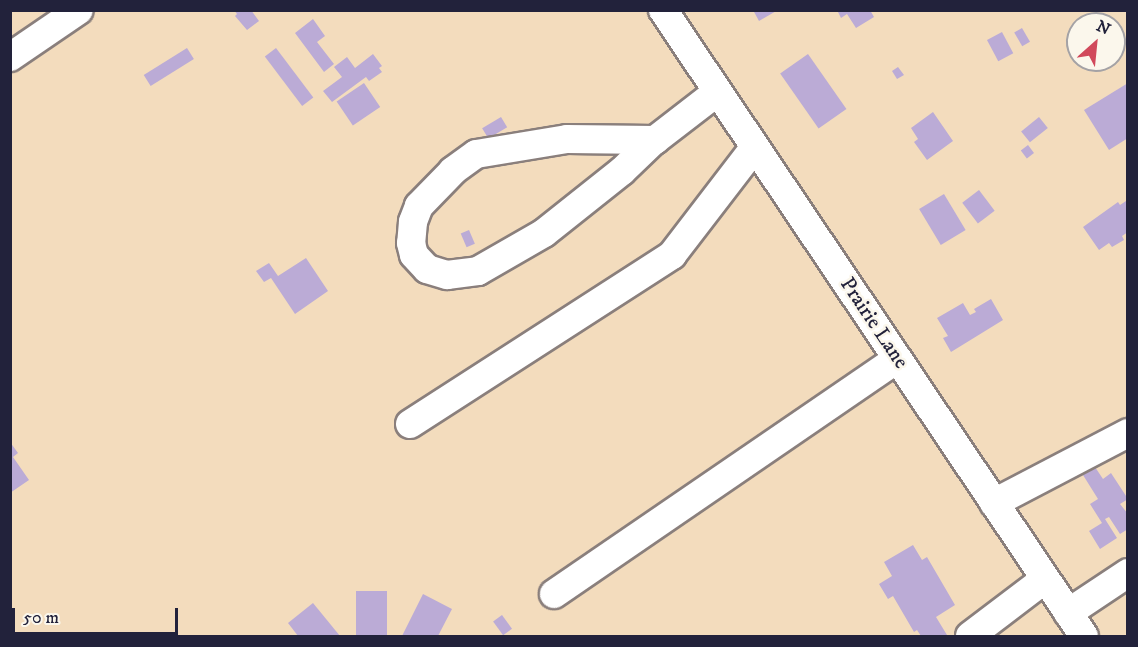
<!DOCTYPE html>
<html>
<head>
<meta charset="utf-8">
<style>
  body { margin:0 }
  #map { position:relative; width:1138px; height:647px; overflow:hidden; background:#f3dcbd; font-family:"IM FELL DW Pica",serif }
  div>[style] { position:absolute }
  .building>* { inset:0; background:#bbabd6; transform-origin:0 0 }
  .roads { filter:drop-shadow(2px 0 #8a7f7c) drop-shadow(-2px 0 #8a7f7c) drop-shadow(0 2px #8a7f7c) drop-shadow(0 -2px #8a7f7c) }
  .minor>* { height:28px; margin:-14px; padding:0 14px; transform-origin:14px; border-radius:14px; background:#fff }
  span { translate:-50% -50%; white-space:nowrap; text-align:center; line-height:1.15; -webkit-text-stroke:5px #fbf7ec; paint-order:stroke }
  .street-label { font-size:21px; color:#22223b }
  .frame { position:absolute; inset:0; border:12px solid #22223b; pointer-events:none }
  .north { position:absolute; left:1066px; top:12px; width:60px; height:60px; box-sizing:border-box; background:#fbf7ec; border:2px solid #a4a2a5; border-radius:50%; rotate:27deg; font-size:16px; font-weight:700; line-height:24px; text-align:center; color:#22223b }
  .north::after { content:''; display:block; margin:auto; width:21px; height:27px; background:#d1495b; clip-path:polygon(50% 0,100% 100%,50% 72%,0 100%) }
  .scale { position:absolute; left:12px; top:608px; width:166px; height:27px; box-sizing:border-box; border:3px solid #22223b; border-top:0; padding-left:8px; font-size:18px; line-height:21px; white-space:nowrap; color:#22223b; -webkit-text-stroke:4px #fbf7ec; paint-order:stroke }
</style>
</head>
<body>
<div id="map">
  <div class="building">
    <div style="clip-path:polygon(234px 10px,251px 10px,259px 21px,247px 30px,235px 16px,237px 14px)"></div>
    <div style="clip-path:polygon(753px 10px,778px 10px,759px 21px)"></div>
    <div style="clip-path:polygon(837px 10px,870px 10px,874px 17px,856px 28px,847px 14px,841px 18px)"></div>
    <div style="clip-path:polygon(313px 19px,325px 36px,317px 42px,334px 64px,324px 72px,295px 33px)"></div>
    <div style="left:1022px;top:28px;width:16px;height:9px;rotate:60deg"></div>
    <div style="left:1002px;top:32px;width:24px;height:17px;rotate:62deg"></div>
    <div style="left:187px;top:48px;width:13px;height:51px;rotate:58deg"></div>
    <div style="left:276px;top:48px;width:62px;height:14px;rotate:53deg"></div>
    <div style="clip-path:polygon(373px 54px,382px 66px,379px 68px,382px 72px,369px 81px,366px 77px,332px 102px,323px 91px,342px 77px,334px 67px,347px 57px,355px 68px)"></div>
    <div style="left:808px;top:54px;width:67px;height:34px;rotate:55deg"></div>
    <div style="clip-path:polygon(898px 67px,904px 75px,897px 79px,892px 71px)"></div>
    <div style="left:364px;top:83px;width:29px;height:33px;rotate:56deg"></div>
    <div style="clip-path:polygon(1128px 83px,1128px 138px,1109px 150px,1084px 110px)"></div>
    <div style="clip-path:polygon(933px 112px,953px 141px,927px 160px,914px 142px,918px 139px,911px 128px)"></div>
    <div style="left:501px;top:117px;width:12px;height:22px;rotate:59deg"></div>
    <div style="left:1039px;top:117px;width:14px;height:23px;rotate:51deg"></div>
    <div style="left:1028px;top:145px;width:10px;height:9px;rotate:53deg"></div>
    <div style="left:979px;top:190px;width:26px;height:21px;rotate:53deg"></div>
    <div style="left:944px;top:194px;width:42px;height:29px;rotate:59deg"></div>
    <div style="clip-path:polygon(1126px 201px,1128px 232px,1122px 236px,1124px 240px,1112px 247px,1109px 243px,1099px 250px,1083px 227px,1118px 202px,1120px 205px)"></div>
    <div style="left:469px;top:230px;width:15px;height:9px;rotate:67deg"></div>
    <div style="clip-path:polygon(306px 258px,328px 291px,295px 314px,271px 278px,264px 282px,256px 271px,269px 263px,278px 276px)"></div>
    <div style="clip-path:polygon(991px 299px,1003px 320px,951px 352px,943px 338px,948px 336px,937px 318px,963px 303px,970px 315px,976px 312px,974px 309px)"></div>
    <div style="clip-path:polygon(10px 442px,18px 453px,13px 457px,29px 480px,10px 493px)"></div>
    <div style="clip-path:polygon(1095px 467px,1103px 479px,1111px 473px,1128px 499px,1120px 504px,1128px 514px,1128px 529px,1120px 534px,1109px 517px,1105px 519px,1117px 538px,1100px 549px,1089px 531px,1102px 523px,1090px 504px,1098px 499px,1083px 475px)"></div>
    <div style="clip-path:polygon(913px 545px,922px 560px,927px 557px,955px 605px,936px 617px,947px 635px,944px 636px,921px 636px,917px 630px,914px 632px,893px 596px,888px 599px,879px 584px,892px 576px,884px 562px)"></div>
    <div style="left:356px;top:591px;width:31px;height:45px"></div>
    <div style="clip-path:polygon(423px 594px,452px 609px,438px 636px,402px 636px)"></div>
    <div style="clip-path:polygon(313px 603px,340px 636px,298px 636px,288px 623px)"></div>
    <div style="left:502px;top:615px;width:17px;height:11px;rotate:54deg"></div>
  </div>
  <div class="roads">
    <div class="minor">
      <div style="left:663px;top:10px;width:754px;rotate:56.08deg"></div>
      <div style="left:10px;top:57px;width:83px;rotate:-34.3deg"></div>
      <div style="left:655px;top:140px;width:88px;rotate:-179.3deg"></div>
      <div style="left:567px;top:139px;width:92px;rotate:170.6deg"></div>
      <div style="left:476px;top:154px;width:29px;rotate:144deg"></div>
      <div style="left:453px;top:171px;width:49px;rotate:134.2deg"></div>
      <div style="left:419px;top:206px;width:17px;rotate:111deg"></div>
      <div style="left:413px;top:222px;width:21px;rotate:95deg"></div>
      <div style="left:411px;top:243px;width:12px;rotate:76deg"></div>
      <div style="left:414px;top:255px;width:19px;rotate:47deg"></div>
      <div style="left:427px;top:269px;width:21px;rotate:17deg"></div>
      <div style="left:447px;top:275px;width:31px;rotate:-7deg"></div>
      <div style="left:478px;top:271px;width:76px;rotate:-29.9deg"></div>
      <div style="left:544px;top:233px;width:100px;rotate:-38.5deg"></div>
      <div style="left:622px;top:171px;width:42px;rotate:-44deg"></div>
      <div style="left:652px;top:142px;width:4px;rotate:-34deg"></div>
      <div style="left:655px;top:140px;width:78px;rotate:-37.7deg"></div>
      <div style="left:410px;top:424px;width:312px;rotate:-32.8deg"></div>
      <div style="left:672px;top:255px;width:136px;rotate:-52.5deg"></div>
      <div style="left:994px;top:503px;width:151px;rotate:-27.6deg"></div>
      <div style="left:554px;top:594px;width:416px;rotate:-34.4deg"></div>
      <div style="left:1068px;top:613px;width:72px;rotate:-33.7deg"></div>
      <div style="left:970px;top:636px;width:94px;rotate:-37.2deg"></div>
    </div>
  </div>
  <div class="street-label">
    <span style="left:874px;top:323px;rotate:56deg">Prairie Lane</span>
  </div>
  <div class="frame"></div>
  <div class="north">N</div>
  <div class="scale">50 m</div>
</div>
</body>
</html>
